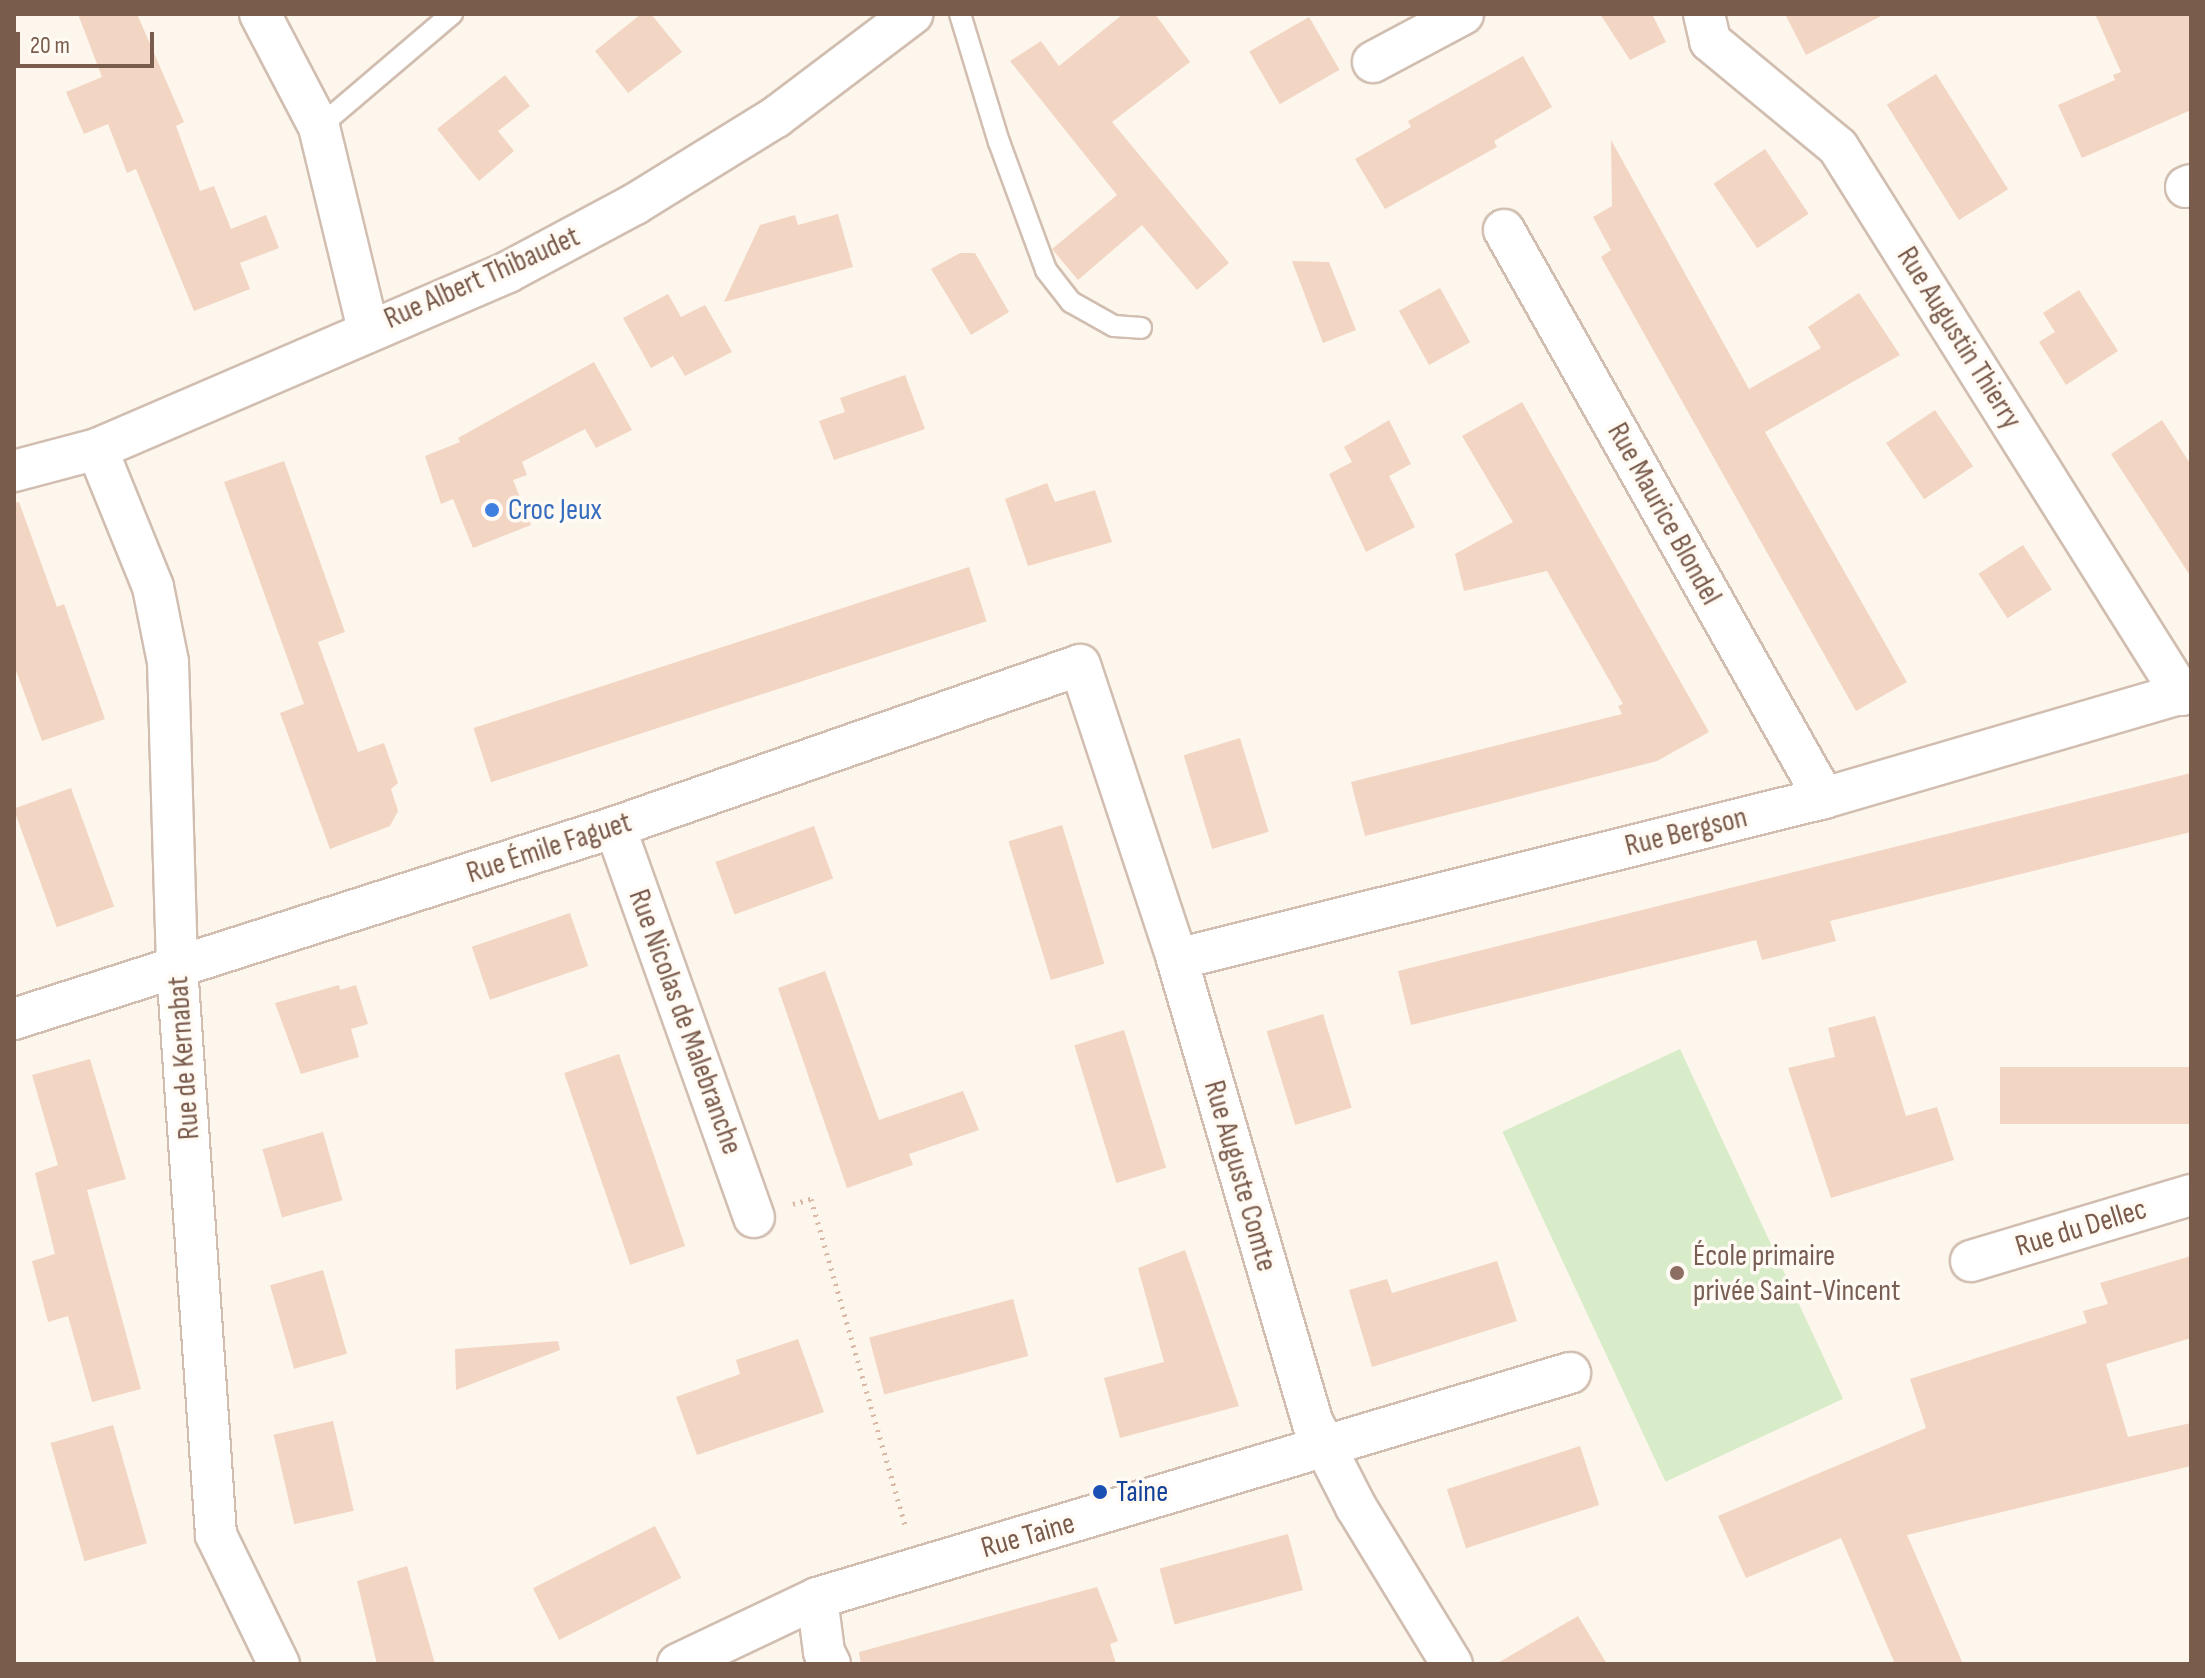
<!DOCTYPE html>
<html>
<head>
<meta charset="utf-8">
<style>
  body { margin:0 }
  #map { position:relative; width:2205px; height:1678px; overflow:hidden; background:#fdf6ec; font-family:"Sofia Sans Condensed",sans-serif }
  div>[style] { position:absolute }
  .green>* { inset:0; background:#d8ecc9; transform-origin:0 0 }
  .building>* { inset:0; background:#f3d5c3; transform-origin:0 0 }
  .path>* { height:5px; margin-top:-2.5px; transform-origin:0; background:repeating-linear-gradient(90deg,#d9b8a5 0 2px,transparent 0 8px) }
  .roads { filter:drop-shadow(2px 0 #d1beb0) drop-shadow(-2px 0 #d1beb0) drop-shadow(0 2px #d1beb0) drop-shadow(0 -2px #d1beb0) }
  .service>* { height:20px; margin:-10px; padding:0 10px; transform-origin:10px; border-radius:10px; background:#fff }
  .minor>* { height:40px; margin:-20px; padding:0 20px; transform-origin:20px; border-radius:20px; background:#fff }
  .dots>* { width:22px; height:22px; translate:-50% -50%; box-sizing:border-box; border:4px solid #fffaf3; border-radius:50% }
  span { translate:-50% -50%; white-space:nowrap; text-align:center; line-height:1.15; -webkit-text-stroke:7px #fffaf3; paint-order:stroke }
  .street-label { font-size:30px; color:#7a5c4d }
  .shop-label { font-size:30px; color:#366cbe }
  .left { translate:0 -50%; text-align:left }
  .education-label { font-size:30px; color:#785e54 }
  .transit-label { font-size:30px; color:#164399 }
  .frame { position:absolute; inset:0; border:16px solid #7a5c4d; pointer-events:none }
  .scale { position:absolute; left:16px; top:32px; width:138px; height:36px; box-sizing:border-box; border:4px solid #7a5c4d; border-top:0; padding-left:10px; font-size:24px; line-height:28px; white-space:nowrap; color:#7a5c4d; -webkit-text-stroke:6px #fffaf3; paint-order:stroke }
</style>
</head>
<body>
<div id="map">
  <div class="green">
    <div style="left:1680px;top:1049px;width:386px;height:196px;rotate:65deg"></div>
  </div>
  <div class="building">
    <div style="clip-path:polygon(78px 14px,137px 14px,184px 122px,176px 126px,200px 191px,214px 186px,231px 229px,266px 215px,279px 248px,240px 263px,250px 289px,194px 311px,136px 169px,127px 173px,108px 124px,84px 134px,66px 92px,102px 77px)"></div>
    <div style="clip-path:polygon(641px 14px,651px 14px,682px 52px,628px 93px,595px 51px)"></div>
    <div style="clip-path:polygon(1123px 14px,1155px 14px,1190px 62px,1112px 122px,1229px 263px,1197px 290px,1142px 225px,1078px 280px,1052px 249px,1117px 195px,1010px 61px,1041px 41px,1059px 66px)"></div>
    <div style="clip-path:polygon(1600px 14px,1652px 14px,1666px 42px,1630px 60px)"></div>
    <div style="clip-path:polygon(1785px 14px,1885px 14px,1806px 55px)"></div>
    <div style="clip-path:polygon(2095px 14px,2191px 14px,2191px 110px,2082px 158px,2058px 105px,2115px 80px,2113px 75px,2121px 72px)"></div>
    <div style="left:1309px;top:17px;width:61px;height:69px;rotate:60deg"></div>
    <div style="clip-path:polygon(1523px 56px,1552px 107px,1494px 141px,1497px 147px,1385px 209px,1355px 159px,1411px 127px,1408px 121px)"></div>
    <div style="left:1936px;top:74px;width:136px;height:58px;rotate:58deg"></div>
    <div style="clip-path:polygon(505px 75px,530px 106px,498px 131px,514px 151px,479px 181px,437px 129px)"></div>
    <div style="clip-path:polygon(1611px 140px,1749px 389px,1821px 348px,1808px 327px,1859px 293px,1900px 355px,1765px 432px,1907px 682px,1856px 711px,1601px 257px,1611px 250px,1593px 217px,1612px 206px)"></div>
    <div style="left:1765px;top:149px;width:78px;height:62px;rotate:56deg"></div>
    <div style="clip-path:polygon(838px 214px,853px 267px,724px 302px,760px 225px,795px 215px,798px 225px)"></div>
    <div style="clip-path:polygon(960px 253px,975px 253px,1009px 312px,971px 335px,931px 269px)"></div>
    <div style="clip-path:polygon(1292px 261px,1329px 262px,1356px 330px,1323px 343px)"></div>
    <div style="left:1440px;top:288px;width:62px;height:47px;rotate:61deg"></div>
    <div style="clip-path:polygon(2079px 290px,2118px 351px,2066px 385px,2039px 342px,2055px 332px,2043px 313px)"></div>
    <div style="clip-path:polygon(668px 294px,681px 317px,705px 305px,732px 352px,685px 376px,673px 356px,651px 368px,623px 318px)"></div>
    <div style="clip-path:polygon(594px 362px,632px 430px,596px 448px,585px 429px,522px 462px,527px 475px,513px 480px,531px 525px,473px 548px,453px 499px,441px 504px,425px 456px,460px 442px,458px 438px)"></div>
    <div style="clip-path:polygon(905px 375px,925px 429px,834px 460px,819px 421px,845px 412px,840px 398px)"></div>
    <div style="clip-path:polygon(1522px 402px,1709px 732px,1657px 761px,1365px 836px,1351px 782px,1622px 714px,1618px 706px,1623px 704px,1547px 571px,1464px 591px,1455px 554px,1513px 522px,1462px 436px)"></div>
    <div style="left:1935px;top:410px;width:68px;height:59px;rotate:56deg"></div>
    <div style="clip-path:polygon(1389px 420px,1411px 464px,1389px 476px,1415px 527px,1366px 552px,1329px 474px,1352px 462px,1344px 447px)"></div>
    <div style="clip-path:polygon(2162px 420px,2191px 465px,2191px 577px,2111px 454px)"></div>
    <div style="clip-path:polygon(284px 461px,345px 632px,318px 642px,358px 752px,384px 743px,398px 783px,391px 789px,398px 811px,390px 826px,330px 849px,280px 713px,304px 704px,224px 482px)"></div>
    <div style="clip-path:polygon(1047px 483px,1055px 502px,1095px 490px,1112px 542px,1028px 566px,1005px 499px)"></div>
    <div style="clip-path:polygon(19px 502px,57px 607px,64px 604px,105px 719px,42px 741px,14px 665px,14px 503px)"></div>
    <div style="left:2023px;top:545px;width:53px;height:53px;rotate:57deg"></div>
    <div style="left:969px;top:567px;width:57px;height:521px;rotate:72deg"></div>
    <div style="left:1240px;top:738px;width:98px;height:59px;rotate:73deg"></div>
    <div style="clip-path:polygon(2191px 773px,2191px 832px,1830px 921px,1836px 941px,1762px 960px,1756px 940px,1411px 1025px,1398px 971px)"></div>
    <div style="left:71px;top:788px;width:126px;height:61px;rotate:70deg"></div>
    <div style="left:1062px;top:825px;width:145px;height:56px;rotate:73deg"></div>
    <div style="left:814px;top:826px;width:56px;height:105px;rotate:70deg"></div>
    <div style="left:570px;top:913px;width:56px;height:104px;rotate:71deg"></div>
    <div style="clip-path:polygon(825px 971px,879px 1120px,963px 1091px,979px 1130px,909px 1154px,913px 1165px,847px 1188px,778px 988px)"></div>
    <div style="clip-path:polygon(339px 985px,340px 990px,356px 985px,368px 1024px,351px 1029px,359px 1057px,301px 1074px,275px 1003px)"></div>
    <div style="left:1323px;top:1014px;width:98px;height:59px;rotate:73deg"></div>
    <div style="clip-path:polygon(1875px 1016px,1906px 1116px,1937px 1107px,1954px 1160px,1831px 1198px,1788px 1068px,1835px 1057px,1828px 1028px)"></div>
    <div style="left:1124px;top:1030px;width:144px;height:52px;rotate:73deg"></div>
    <div style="left:619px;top:1054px;width:203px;height:58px;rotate:71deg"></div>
    <div style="clip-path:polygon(90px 1059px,126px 1179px,87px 1190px,141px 1389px,92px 1402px,68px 1316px,48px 1322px,32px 1261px,55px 1254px,35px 1173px,58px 1165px,32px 1075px)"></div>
    <div style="left:2191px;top:1067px;width:57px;height:191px;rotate:90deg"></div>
    <div style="left:323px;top:1132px;width:71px;height:63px;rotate:74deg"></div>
    <div style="clip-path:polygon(1185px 1250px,1239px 1406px,1120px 1438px,1104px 1378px,1164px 1362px,1138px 1268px)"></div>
    <div style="clip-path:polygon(2191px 1256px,2191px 1338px,2106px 1364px,2128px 1437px,2191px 1423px,2191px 1466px,1907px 1535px,1963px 1664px,1895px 1664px,1841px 1538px,1746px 1578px,1718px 1516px,1926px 1428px,1910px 1379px,2087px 1323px,2083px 1311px,2108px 1304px,2100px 1283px)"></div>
    <div style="clip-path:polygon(1497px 1261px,1517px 1321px,1372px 1367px,1349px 1290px,1387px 1279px,1392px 1293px)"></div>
    <div style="left:323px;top:1270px;width:87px;height:55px;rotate:74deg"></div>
    <div style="left:1013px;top:1299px;width:59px;height:149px;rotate:75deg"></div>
    <div style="clip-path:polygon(798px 1339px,824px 1412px,697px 1455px,676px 1397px,740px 1374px,736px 1360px)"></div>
    <div style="clip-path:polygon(558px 1341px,560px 1350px,456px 1390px,455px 1349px)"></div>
    <div style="left:333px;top:1421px;width:92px;height:61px;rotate:77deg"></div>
    <div style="left:113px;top:1425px;width:123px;height:65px;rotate:74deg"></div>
    <div style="left:1580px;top:1446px;width:62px;height:140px;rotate:72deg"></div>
    <div style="left:655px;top:1526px;width:58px;height:137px;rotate:63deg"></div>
    <div style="left:1288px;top:1534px;width:58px;height:133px;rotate:75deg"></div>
    <div style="clip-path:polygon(407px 1566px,435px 1664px,377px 1664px,357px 1581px)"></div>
    <div style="clip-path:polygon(1097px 1587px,1118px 1641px,1110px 1644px,1116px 1664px,861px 1664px,859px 1652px)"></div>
    <div style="clip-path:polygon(1578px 1616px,1607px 1664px,1496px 1664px)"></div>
  </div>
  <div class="path">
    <div style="left:793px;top:1204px;width:19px;rotate:-16deg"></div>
    <div style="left:811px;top:1199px;width:343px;rotate:73.9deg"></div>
  </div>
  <div class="roads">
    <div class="service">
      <div style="left:960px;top:14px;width:134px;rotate:73.1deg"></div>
      <div style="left:999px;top:142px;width:136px;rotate:69.8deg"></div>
      <div style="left:1046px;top:270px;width:41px;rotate:52deg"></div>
      <div style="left:1071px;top:302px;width:49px;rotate:29.2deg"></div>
      <div style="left:1114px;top:326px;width:27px;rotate:4deg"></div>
      <div style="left:319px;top:127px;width:175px;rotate:-40.4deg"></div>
    </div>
    <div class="minor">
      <div style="left:260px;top:14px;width:127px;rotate:62.4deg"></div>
      <div style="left:319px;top:127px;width:208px;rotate:76.4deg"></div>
      <div style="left:1704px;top:14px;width:28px;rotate:77deg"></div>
      <div style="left:1710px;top:41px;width:166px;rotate:39.6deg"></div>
      <div style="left:1838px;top:147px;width:647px;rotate:57.88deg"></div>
      <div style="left:1373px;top:62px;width:102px;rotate:-28.1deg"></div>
      <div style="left:2186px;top:187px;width:5px;rotate:-22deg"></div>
      <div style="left:1504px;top:230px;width:652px;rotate:60.6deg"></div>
      <div style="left:97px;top:449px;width:149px;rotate:67.9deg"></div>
      <div style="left:153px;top:587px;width:76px;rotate:78.7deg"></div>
      <div style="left:168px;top:662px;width:305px;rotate:88.3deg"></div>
      <div style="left:177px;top:967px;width:569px;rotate:86.07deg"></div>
      <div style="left:216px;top:1535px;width:144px;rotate:64deg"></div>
      <div style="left:14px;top:471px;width:86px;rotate:-14.8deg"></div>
      <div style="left:97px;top:449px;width:447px;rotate:-23.3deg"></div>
      <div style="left:508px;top:272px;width:144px;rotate:-28.2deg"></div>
      <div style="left:635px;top:204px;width:166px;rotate:-31.7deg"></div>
      <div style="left:776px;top:117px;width:171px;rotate:-37.1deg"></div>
      <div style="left:615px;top:827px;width:414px;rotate:70.4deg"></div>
      <div style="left:1177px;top:959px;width:667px;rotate:-13.97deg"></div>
      <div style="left:1824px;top:798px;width:382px;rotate:-16.3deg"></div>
      <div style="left:14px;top:1019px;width:631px;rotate:-17.72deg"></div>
      <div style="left:615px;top:827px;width:492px;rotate:-19.2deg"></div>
      <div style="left:1080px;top:665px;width:310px;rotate:71.7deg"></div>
      <div style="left:1177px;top:959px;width:484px;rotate:73.7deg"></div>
      <div style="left:1313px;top:1423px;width:94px;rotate:62.9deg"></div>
      <div style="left:1356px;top:1507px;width:184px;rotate:58.6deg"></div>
      <div style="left:1971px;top:1261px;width:230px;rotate:-16.7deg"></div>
      <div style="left:817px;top:1598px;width:54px;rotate:82.6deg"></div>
      <div style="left:824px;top:1652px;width:13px;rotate:63deg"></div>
      <div style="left:678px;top:1664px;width:154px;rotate:-25.4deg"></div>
      <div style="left:817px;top:1598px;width:786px;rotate:-16.64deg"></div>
    </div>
  </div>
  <div class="dots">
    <div style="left:492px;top:510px;background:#3f7fe0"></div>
    <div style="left:1677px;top:1273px;background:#8d6e63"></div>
    <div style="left:1100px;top:1492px;background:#1a4fb4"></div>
  </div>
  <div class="street-label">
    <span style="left:482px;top:278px;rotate:-24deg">Rue Albert Thibaudet</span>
    <span style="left:1959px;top:338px;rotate:58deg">Rue Augustin Thierry</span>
    <span style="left:1664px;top:514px;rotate:61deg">Rue Maurice Blondel</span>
    <span style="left:1686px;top:832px;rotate:-14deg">Rue Bergson</span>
    <span style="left:549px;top:848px;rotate:-18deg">Rue Émile Faguet</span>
    <span style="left:685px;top:1022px;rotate:70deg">Rue Nicolas de Malebranche</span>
    <span style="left:184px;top:1058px;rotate:-94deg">Rue de Kernabat</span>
    <span style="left:1240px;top:1176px;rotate:74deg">Rue Auguste Comte</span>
    <span style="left:2081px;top:1228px;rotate:-17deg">Rue du Dellec</span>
    <span style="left:1028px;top:1536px;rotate:-16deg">Rue Taine</span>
  </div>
  <div class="shop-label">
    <span class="left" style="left:508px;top:510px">Croc Jeux</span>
  </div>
  <div class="education-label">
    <span class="left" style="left:1693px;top:1273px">École primaire<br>privée Saint-Vincent</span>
  </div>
  <div class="transit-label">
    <span class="left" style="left:1116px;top:1492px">Taine</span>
  </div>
  <div class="frame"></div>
  <div class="scale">20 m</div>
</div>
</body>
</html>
